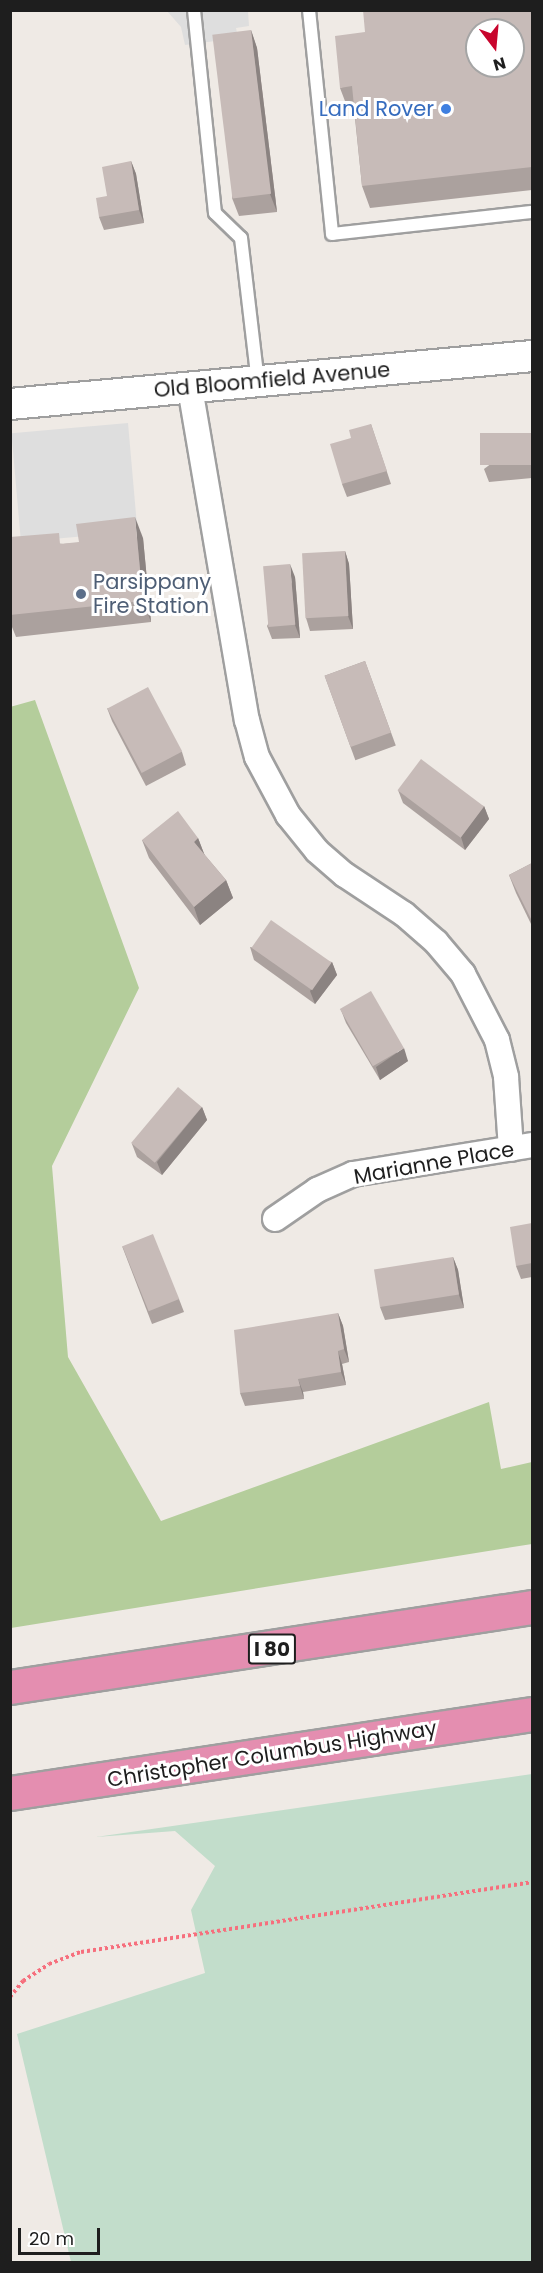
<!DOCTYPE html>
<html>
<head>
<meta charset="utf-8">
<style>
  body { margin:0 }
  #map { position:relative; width:543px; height:2273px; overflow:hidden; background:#efeae5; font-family:Poppins,sans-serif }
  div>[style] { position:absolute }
  .forest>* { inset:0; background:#b4cd9b }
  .wetland>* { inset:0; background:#c2ddcb }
  .parking>* { inset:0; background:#dedede; transform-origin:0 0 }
  .path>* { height:4px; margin-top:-2px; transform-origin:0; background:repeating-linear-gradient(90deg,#f66f7d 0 3px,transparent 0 6px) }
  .roads { filter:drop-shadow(2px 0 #9f9f9f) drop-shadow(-2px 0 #9f9f9f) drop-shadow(0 2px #9f9f9f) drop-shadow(0 -2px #9f9f9f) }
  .service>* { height:12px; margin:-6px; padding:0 6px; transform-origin:6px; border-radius:6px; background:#fff }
  .minor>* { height:24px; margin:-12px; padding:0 12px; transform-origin:12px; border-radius:12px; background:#fff }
  .tertiary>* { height:30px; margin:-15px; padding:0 15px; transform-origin:15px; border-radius:15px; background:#fff }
  .motorway>* { height:33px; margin:-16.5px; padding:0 16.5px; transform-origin:16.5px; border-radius:16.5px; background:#e48eb0 }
  .wall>* { inset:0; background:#aba19e; transform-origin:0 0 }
  .shaded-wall>* { inset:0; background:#8b8381 }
  .building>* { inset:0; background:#c7bbb8; transform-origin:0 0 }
  .dots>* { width:16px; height:16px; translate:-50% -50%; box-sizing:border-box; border:3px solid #fff; border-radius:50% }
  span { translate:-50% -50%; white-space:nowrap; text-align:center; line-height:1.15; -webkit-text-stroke:6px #fff; paint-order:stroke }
  .shield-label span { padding:2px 4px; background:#fff; border:2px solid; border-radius:4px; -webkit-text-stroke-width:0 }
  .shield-label { font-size:20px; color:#1e1e1e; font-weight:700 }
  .shop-label { font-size:21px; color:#366cbe }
  .right { translate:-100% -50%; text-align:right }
  .street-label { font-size:21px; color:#1e1e1e }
  .service-label { font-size:21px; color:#4e5e75 }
  .left { translate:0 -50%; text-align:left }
  .frame { position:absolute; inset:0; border:12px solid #1e1e1e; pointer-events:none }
  .north { position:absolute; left:465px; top:18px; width:60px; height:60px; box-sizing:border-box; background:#fff; border:2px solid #a5a5a5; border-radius:50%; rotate:164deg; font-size:16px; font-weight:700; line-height:24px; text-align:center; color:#1e1e1e }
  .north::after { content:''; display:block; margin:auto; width:21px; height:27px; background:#c8052d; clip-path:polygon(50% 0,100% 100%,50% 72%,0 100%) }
  .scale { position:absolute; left:18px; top:2228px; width:82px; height:27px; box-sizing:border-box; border:3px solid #1e1e1e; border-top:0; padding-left:8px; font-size:18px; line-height:21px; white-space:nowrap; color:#1e1e1e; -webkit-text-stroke:4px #fff; paint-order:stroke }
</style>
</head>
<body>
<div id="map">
  <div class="forest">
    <div style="clip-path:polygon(35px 700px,139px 988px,52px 1166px,68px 1357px,161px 1521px,489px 1402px,501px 1469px,532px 1462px,532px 1544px,11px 1628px,10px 707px)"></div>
  </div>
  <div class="wetland">
    <div style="clip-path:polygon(532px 1774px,532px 2262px,71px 2262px,17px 2034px,205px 1973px,191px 1910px,215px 1866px,175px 1831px,96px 1837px)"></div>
  </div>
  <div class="parking">
    <div style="clip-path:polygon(167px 11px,248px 11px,249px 26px,236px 28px,238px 38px,185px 45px,181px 27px)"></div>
    <div style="left:128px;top:423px;width:109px;height:117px;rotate:85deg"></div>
  </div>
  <div class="path">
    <div style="left:10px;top:1997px;width:21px;rotate:-51deg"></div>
    <div style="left:23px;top:1981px;width:31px;rotate:-33deg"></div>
    <div style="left:49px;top:1964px;width:34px;rotate:-21deg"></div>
    <div style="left:81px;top:1952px;width:456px;rotate:-8.8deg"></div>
  </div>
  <div class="roads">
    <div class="service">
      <div style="left:194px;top:10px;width:204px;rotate:84.1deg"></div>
      <div style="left:215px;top:213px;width:36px;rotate:44deg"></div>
      <div style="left:241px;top:238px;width:145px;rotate:83.3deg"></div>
      <div style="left:309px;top:10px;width:225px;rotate:84.1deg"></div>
      <div style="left:332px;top:234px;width:201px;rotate:-6.3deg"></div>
    </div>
    <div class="minor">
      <div style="left:190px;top:388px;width:337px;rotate:80.3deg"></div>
      <div style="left:247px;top:720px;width:38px;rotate:75deg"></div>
      <div style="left:257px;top:757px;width:66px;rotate:61.9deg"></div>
      <div style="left:288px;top:815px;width:46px;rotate:51.1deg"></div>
      <div style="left:317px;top:851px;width:37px;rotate:41deg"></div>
      <div style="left:345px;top:875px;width:71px;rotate:33.5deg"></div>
      <div style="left:404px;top:914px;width:43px;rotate:41.2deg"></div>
      <div style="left:436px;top:942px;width:42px;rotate:49.8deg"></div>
      <div style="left:463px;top:974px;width:74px;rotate:62.7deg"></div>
      <div style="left:497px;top:1040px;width:38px;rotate:76deg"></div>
      <div style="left:506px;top:1077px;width:72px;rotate:86deg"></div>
      <div style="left:275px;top:1219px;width:51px;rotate:-34.6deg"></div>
      <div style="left:317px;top:1190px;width:39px;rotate:-24deg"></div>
      <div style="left:353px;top:1174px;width:181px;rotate:-9.2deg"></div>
    </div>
    <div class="tertiary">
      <div style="left:10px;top:404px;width:524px;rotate:-5.25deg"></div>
    </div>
    <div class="motorway">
      <div style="left:10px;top:1687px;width:528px;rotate:-8.71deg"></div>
      <div style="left:10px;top:1793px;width:528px;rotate:-8.61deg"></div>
    </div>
  </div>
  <div class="wall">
    <div style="clip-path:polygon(532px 10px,532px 190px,370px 208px,362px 186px,354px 109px,348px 109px,340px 88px)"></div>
    <div style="clip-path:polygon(251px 30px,257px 48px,277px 212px,239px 216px,232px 198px)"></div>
    <div style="clip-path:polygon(131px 161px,136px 174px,144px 223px,104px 230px,99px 217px,107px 196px)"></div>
    <div style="clip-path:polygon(371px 424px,391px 484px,347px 497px,342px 484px,351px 438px)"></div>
    <div style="clip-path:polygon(532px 433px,532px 478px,489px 482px,484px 469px)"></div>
    <div style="clip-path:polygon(10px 537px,63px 544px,143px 538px,151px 622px,16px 637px,10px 622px)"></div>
    <div style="clip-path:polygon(345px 551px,349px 564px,353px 629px,310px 631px,306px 618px)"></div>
    <div style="clip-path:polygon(295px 577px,300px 638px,272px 639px,267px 626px)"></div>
    <div style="left:365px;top:661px;width:90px;height:43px;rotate:70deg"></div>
    <div style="clip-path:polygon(107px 708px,182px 752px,186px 765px,146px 786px,112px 721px)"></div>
    <div style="clip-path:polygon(398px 790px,484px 806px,489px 819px,465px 850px,403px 803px)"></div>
    <div style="clip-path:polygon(198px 838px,204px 854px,226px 880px,233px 898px,200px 925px,149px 858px,142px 840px)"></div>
    <div style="clip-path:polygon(532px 863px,532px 926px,516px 893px,509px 875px)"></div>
    <div style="clip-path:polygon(250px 947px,332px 962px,337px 975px,315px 1004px,254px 960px)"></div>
    <div style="clip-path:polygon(341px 1010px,408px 1061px,380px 1080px,346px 1023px)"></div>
    <div style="clip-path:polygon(202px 1107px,207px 1120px,162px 1175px,137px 1157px,132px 1144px)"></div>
    <div style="clip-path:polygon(532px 1223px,532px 1277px,521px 1279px,516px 1266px)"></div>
    <div style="clip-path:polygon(122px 1246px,179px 1299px,184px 1312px,152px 1324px)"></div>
    <div style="clip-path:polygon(453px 1257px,458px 1270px,464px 1308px,385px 1320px,380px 1307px)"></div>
    <div style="clip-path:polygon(338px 1313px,343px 1326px,349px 1362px,342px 1364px,346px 1385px,303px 1392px,304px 1399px,245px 1406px,240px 1393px)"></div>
  </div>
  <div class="shaded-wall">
    <div style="clip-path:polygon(251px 30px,257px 48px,277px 212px,270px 194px)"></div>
    <div style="clip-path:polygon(131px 161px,136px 174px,144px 223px,139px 210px)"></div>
    <div style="clip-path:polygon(135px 517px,143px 538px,151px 622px,143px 601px)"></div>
    <div style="clip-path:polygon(345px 551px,349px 564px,353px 629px,348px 616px)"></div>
    <div style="clip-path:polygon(290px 564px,295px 577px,300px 638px,295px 625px)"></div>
    <div style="clip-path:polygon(484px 806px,489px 819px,465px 850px,461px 837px)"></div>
    <div style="clip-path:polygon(198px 838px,205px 856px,194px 842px)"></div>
    <div style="clip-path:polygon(226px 880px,233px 898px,200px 925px,194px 907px)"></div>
    <div style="clip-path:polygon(332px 962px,337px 975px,315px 1004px,310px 991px)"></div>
    <div style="clip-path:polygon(404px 1048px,408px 1061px,380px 1080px,376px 1067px)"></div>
    <div style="clip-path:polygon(202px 1107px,207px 1120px,162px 1175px,157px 1162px)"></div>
    <div style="clip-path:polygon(453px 1257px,458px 1270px,464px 1308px,459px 1295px)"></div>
    <div style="clip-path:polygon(338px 1313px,343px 1326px,349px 1362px,344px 1349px)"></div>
    <div style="clip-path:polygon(338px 1351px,342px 1364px,346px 1385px,341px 1372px)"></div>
    <div style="clip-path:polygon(298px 1379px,303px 1392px,304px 1399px,300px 1386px)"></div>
  </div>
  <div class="building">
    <div style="clip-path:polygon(evenodd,363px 10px,532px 10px,532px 167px,362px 186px,352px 86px,340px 88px,335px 36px,365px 32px,363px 10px,477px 30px,513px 30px,513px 66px,477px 66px,477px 30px)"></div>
    <div style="left:251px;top:30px;width:165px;height:39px;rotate:83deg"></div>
    <div style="clip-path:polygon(131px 161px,139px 210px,99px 217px,96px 198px,107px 196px,102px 167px)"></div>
    <div style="clip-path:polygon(371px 424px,387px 471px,342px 484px,330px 444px,351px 438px,349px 430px)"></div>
    <div style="left:532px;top:433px;width:32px;height:52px;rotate:90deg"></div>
    <div style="clip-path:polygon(135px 517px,143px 601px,10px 615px,10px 537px,59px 533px,60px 544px,79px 542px,76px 524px)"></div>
    <div style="left:345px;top:551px;width:65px;height:43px;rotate:87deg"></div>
    <div style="left:290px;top:564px;width:61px;height:27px;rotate:85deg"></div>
    <div style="left:365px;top:661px;width:76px;height:43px;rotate:70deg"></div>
    <div style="left:148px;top:687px;width:73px;height:46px;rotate:62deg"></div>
    <div style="left:421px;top:759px;width:79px;height:39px;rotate:37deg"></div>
    <div style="clip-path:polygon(178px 811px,198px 838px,194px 842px,226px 880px,194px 907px,142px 840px)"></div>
    <div style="clip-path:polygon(532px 863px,532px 921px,509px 875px)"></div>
    <div style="left:271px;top:920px;width:74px;height:34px;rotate:35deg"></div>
    <div style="left:371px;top:991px;width:66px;height:36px;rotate:60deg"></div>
    <div style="left:178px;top:1087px;width:31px;height:73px;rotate:40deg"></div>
    <div style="clip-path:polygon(532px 1223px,532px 1263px,516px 1266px,510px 1227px)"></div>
    <div style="left:153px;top:1234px;width:70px;height:33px;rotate:68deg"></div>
    <div style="left:453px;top:1257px;width:38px;height:80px;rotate:81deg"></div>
    <div style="clip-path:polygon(338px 1313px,344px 1349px,338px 1351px,341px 1372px,298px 1379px,300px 1386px,240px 1393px,234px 1330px)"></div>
  </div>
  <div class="dots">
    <div style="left:446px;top:109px;background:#3f7fe0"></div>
    <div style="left:81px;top:594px;background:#5c6f8a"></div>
  </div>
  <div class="shield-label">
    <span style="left:272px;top:1649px">I 80</span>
  </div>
  <div class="shop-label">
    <span class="right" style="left:434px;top:109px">Land Rover</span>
  </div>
  <div class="street-label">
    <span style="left:272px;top:380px;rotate:-5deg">Old Bloomfield Avenue</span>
    <span style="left:434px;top:1163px;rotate:-10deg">Marianne Place</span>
    <span style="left:272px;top:1754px;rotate:-9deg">Christopher Columbus Highway</span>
  </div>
  <div class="service-label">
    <span class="left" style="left:93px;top:594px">Parsippany<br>Fire Station</span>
  </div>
  <div class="frame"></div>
  <div class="north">N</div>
  <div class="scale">20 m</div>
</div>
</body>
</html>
